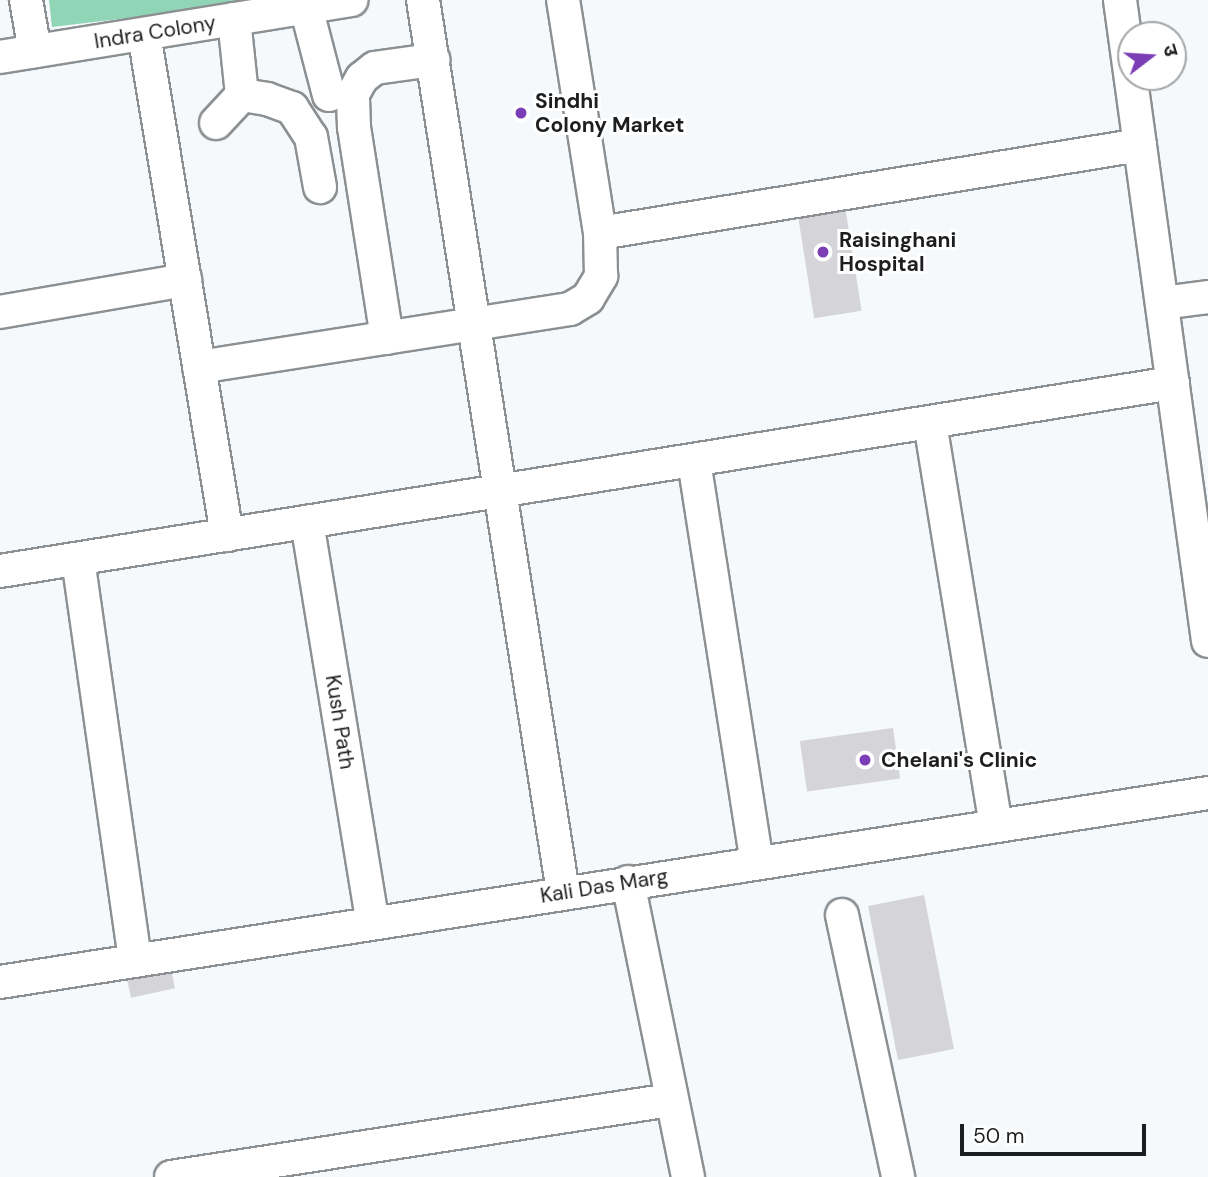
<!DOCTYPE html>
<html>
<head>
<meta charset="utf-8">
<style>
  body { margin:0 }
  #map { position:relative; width:1208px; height:1177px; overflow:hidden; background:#f5f9fc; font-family:"DM Sans","Noto Sans Devanagari",sans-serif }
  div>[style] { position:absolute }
  .green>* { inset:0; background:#90d5b6 }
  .building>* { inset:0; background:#d5d4d8; transform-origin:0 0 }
  .roads { filter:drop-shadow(2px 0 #8c9092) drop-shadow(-2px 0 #8c9092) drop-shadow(0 2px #8c9092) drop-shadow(0 -2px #8c9092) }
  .minor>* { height:32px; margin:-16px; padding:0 16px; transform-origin:16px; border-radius:16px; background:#fff }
  .dots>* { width:19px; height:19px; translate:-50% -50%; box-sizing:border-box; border:4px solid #fff; border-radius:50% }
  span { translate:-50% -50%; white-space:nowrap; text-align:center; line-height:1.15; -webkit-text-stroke:6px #fff; paint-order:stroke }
  .street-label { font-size:21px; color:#1c1e1f }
  .poi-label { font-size:21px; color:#1c1e1f; font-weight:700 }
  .left { translate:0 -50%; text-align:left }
  .north { position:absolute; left:1117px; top:21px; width:70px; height:70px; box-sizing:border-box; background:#fff; border:2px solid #a4a5a5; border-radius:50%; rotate:73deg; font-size:19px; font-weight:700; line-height:28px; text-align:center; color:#1c1e1f }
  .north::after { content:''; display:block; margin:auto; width:24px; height:32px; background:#7b3eb4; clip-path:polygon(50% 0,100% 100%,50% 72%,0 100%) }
  .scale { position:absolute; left:960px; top:1124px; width:186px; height:32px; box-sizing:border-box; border:4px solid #1c1e1f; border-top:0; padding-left:9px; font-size:21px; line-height:24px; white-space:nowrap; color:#1c1e1f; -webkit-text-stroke:5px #fff; paint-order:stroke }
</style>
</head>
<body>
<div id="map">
  <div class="green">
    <div style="clip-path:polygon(49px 0,245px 0,245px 4px,52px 27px)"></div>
  </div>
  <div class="building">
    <div style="left:845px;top:206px;width:106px;height:48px;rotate:81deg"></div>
    <div style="left:893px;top:728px;width:51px;height:94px;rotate:82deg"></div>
    <div style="left:924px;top:895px;width:157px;height:57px;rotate:79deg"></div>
    <div style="left:169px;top:960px;width:29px;height:45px;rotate:78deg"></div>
  </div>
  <div class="roads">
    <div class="minor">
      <div style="left:26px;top:0;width:52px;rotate:80deg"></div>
      <div style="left:423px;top:0;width:903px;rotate:81.08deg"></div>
      <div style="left:1120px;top:0;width:647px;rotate:82.18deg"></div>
      <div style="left:306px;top:7px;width:91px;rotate:75.4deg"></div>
      <div style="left:234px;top:19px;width:76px;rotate:84deg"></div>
      <div style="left:242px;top:95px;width:25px;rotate:9deg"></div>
      <div style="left:267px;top:99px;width:27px;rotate:20deg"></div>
      <div style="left:292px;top:108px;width:35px;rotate:57deg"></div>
      <div style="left:311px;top:137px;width:51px;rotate:79.8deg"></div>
      <div style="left:144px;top:34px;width:508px;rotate:80.59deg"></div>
      <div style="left:0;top:57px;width:356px;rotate:-9.2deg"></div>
      <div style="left:216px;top:123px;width:38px;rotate:-47deg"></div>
      <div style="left:600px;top:233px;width:547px;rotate:-9.26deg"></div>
      <div style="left:1162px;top:303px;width:46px;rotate:-7.4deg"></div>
      <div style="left:0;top:312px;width:188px;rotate:-9.8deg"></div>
      <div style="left:387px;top:338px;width:214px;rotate:-98.9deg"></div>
      <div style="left:354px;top:127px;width:33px;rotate:-92deg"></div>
      <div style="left:353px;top:94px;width:18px;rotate:-61deg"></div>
      <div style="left:362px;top:78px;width:16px;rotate:-38deg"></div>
      <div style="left:375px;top:68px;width:59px;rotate:-7.9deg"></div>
      <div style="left:199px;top:367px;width:376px;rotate:-8.9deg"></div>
      <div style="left:570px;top:309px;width:21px;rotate:-31deg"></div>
      <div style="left:588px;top:298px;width:26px;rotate:-59deg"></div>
      <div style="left:601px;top:276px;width:43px;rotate:-91.3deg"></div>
      <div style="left:600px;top:233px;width:236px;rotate:-99deg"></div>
      <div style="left:930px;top:423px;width:407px;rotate:80.7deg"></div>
      <div style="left:694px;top:461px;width:406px;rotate:81.1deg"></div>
      <div style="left:307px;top:522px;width:406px;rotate:80.7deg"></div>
      <div style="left:78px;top:559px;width:405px;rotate:81.9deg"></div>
      <div style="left:0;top:571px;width:1188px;rotate:-9.11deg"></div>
      <div style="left:628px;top:882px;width:301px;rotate:78.5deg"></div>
      <div style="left:842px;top:915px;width:268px;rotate:77.9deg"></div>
      <div style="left:0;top:982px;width:1223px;rotate:-8.89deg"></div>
      <div style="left:171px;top:1177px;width:505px;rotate:-8.77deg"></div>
    </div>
  </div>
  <div class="dots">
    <div style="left:521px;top:113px;background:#7b3eb4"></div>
    <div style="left:823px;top:252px;background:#7b3eb4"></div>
    <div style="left:865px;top:760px;background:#7b3eb4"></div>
  </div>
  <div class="street-label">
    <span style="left:155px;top:32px;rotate:-9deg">Indra Colony</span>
    <span style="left:340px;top:722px;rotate:81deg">Kush Path</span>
    <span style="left:604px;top:886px;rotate:-9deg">Kali Das Marg</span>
  </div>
  <div class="poi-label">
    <span class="left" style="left:535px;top:113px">Sindhi<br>Colony Market</span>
    <span class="left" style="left:839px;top:252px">Raisinghani<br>Hospital</span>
    <span class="left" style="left:881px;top:760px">Chelani's Clinic</span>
  </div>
  <div class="north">उ</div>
  <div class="scale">50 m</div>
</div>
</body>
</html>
